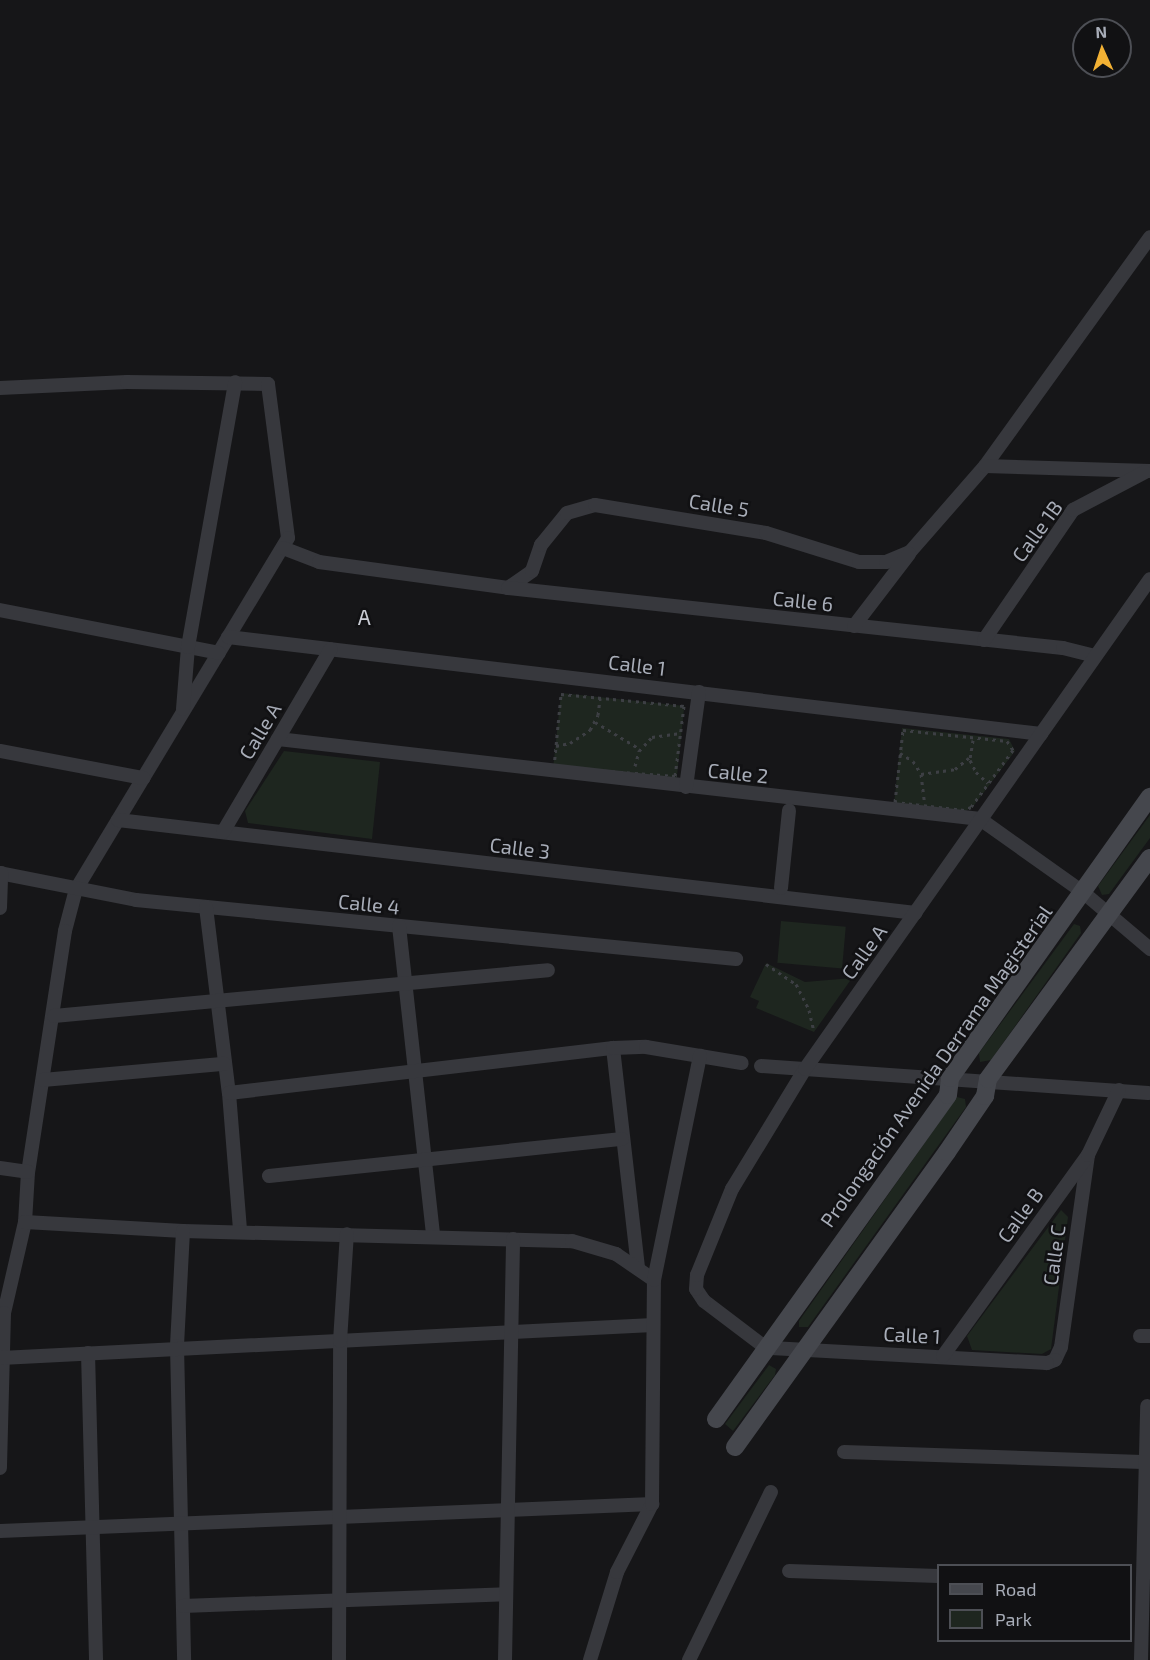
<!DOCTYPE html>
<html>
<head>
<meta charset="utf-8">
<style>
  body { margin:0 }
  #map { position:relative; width:1150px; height:1660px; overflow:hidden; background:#161618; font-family:"Exo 2",sans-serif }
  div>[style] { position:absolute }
  .green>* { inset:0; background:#1e261f; transform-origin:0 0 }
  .path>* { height:3px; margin-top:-1.5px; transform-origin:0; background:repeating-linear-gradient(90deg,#3d3f44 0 3px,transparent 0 7.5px) }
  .street>* { height:14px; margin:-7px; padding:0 7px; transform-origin:7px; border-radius:7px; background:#37383d }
  .secondary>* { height:18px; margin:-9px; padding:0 9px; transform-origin:9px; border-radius:9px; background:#45474d }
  span { translate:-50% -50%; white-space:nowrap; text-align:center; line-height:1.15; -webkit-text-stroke:5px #111113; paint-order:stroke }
  .street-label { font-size:20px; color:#a8adb8 }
  .neighbourhood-label { font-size:21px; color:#c9ccd4; letter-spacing:1.5px }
  .legend { position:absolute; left:937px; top:1564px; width:195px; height:78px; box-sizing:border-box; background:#111113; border:2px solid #4d4f55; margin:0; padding:8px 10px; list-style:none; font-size:18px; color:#a8adb8 }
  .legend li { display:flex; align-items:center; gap:12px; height:30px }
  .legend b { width:30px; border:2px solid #4d4f55 }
  .north { position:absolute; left:1072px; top:18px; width:60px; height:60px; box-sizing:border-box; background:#111113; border:2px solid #4d4f55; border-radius:50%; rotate:357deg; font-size:16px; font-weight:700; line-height:24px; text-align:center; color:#a8adb8 }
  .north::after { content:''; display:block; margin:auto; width:21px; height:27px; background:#f2b134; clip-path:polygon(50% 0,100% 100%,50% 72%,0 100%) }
</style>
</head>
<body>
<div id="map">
  <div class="green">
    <div style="left:561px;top:693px;width:124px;height:74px;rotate:6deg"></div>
    <div style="clip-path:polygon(902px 728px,1009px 739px,1015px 751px,972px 808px,965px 811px,894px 804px)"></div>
    <div style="clip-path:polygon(284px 751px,380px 762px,372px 839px,248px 823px,245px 811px)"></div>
    <div style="clip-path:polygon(1150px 815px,1150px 838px,1109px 894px,1102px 895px,1098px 886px)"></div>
    <div style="left:781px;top:921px;width:65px;height:42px;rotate:5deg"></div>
    <div style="clip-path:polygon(1074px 924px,1080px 926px,1081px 933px,991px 1060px,980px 1062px,979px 1053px)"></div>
    <div style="clip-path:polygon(766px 963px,805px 982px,852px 978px,814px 1032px,756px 1008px,759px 1001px,750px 997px)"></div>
    <div style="clip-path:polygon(957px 1097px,965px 1099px,966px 1107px,808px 1327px,799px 1327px,799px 1321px)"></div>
    <div style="clip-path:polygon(1061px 1210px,1068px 1217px,1051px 1349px,1042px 1354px,972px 1350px,967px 1336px)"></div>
    <div style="clip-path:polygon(769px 1365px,776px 1369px,775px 1375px,733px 1431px,725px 1424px)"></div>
  </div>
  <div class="path">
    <div style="left:561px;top:694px;width:124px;rotate:5.6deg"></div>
    <div style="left:684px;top:706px;width:71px;rotate:97.3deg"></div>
    <div style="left:675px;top:776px;width:121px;rotate:-175.7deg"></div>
    <div style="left:554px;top:767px;width:73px;rotate:-84.5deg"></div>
    <div style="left:595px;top:722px;width:52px;rotate:31deg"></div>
    <div style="left:903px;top:730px;width:105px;rotate:6deg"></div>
    <div style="left:1007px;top:741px;width:11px;rotate:56deg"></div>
    <div style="left:1013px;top:750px;width:71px;rotate:126.4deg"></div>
    <div style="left:971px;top:807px;width:8px;rotate:157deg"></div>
    <div style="left:964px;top:810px;width:69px;rotate:-173.4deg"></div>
    <div style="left:895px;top:802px;width:72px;rotate:-83.7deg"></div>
    <div style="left:973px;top:740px;width:20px;rotate:99deg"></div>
    <div style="left:970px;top:760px;width:13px;rotate:63deg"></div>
    <div style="left:976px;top:772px;width:16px;rotate:43deg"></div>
    <div style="left:556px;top:746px;width:14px;rotate:-12deg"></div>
    <div style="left:570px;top:743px;width:24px;rotate:-33deg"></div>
    <div style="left:590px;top:730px;width:17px;rotate:-62deg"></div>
    <div style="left:598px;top:715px;width:17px;rotate:-83deg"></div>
    <div style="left:900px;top:753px;width:15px;rotate:32deg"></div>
    <div style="left:913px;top:761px;width:15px;rotate:58deg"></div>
    <div style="left:921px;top:774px;width:26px;rotate:83deg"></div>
    <div style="left:635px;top:766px;width:16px;rotate:-75deg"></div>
    <div style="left:639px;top:751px;width:19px;rotate:-47deg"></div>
    <div style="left:652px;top:737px;width:27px;rotate:-8deg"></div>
    <div style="left:921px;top:774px;width:34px;rotate:-8deg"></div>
    <div style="left:955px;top:769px;width:19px;rotate:-39deg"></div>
    <div style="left:766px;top:964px;width:36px;rotate:34deg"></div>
    <div style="left:796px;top:984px;width:29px;rotate:63deg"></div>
    <div style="left:809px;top:1010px;width:22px;rotate:77deg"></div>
  </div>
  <div class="street">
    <div style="left:0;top:388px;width:127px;rotate:-2.7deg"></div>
    <div style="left:127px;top:382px;width:141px;rotate:0.8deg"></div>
    <div style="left:268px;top:384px;width:155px;rotate:82.6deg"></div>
    <div style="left:288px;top:538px;width:410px;rotate:121.1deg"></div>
    <div style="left:76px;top:889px;width:43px;rotate:104.7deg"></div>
    <div style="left:65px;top:931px;width:244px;rotate:98.7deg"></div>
    <div style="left:28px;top:1172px;width:50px;rotate:93.4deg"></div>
    <div style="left:25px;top:1222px;width:93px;rotate:103deg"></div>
    <div style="left:4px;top:1313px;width:155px;rotate:91.5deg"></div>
    <div style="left:985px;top:466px;width:282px;rotate:-54.2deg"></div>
    <div style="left:283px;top:548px;width:39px;rotate:21deg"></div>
    <div style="left:319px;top:562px;width:191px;rotate:7.8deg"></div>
    <div style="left:508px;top:588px;width:29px;rotate:-35deg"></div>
    <div style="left:532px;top:571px;width:28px;rotate:-71deg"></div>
    <div style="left:541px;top:545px;width:41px;rotate:-50.9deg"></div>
    <div style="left:567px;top:513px;width:29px;rotate:-16deg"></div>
    <div style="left:595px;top:505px;width:173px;rotate:9.3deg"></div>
    <div style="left:766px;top:533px;width:97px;rotate:17.3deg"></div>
    <div style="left:859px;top:562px;width:27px"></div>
    <div style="left:886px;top:562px;width:26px;rotate:-23deg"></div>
    <div style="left:910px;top:552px;width:114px;rotate:-48.9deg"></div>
    <div style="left:985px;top:466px;width:165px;rotate:1.7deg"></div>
    <div style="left:508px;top:588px;width:558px;rotate:6.17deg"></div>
    <div style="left:1063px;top:648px;width:32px;rotate:14deg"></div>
    <div style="left:0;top:610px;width:223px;rotate:11.1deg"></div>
    <div style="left:854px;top:626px;width:91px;rotate:-52.6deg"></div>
    <div style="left:228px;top:637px;width:819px;rotate:6.8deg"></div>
    <div style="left:984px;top:640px;width:158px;rotate:-55.6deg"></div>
    <div style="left:1073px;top:510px;width:81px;rotate:-27.8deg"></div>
    <div style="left:183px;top:709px;width:62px;rotate:-85.4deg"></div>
    <div style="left:188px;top:647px;width:269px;rotate:-79.9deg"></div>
    <div style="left:278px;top:739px;width:707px;rotate:6.5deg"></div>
    <div style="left:980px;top:819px;width:128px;rotate:35.4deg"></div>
    <div style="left:1084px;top:893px;width:87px;rotate:40.3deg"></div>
    <div style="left:0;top:751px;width:146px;rotate:10.7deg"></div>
    <div style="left:686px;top:787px;width:96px;rotate:-82.2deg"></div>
    <div style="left:118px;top:820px;width:803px;rotate:6.65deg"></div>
    <div style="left:223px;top:832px;width:212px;rotate:-59.5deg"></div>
    <div style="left:0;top:873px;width:139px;rotate:11.2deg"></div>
    <div style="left:136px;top:900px;width:603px;rotate:5.62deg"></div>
    <div style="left:781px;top:888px;width:78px;rotate:-84.1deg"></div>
    <div style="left:206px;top:907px;width:187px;rotate:83deg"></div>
    <div style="left:229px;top:1093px;width:137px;rotate:85.4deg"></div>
    <div style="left:0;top:908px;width:35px;rotate:-88deg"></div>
    <div style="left:399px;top:926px;width:312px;rotate:83.7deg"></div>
    <div style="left:54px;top:1016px;width:496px;rotate:-5.3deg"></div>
    <div style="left:613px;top:1048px;width:221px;rotate:83.5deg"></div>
    <div style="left:761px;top:1066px;width:388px;rotate:4deg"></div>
    <div style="left:43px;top:1080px;width:182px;rotate:-5.1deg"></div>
    <div style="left:229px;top:1093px;width:387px;rotate:-6.7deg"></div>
    <div style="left:613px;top:1048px;width:33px;rotate:-2deg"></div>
    <div style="left:646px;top:1047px;width:97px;rotate:9.5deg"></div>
    <div style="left:1088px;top:1155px;width:194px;rotate:98deg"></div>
    <div style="left:1061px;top:1347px;width:14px;rotate:115deg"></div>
    <div style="left:1055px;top:1360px;width:9px;rotate:159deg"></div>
    <div style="left:1047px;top:1363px;width:281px;rotate:-176.9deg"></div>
    <div style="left:766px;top:1348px;width:78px;rotate:-142.8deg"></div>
    <div style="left:704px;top:1301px;width:14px;rotate:-124deg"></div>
    <div style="left:696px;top:1289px;width:14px;rotate:-86deg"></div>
    <div style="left:697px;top:1275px;width:93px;rotate:-67.9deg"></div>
    <div style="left:732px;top:1189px;width:140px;rotate:-58.7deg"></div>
    <div style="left:805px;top:1069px;width:599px;rotate:-54.85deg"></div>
    <div style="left:0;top:1168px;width:28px;rotate:8deg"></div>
    <div style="left:269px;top:1176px;width:355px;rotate:-6deg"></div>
    <div style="left:25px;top:1222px;width:158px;rotate:3.3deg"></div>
    <div style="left:183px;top:1231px;width:389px;rotate:1.5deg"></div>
    <div style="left:572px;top:1241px;width:46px;rotate:16.5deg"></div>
    <div style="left:616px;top:1254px;width:46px;rotate:34.4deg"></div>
    <div style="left:183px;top:1231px;width:115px;rotate:93deg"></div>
    <div style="left:177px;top:1346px;width:314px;rotate:88.7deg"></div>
    <div style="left:1140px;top:1336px;width:10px"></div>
    <div style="left:88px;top:1353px;width:307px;rotate:88.5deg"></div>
    <div style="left:943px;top:1356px;width:248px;rotate:-54.2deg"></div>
    <div style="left:1088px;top:1155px;width:72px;rotate:-64.5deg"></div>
    <div style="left:1px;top:1358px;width:653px;rotate:-2.9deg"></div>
    <div style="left:844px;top:1452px;width:306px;rotate:1.9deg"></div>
    <div style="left:0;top:1531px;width:653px;rotate:-2.37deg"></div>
    <div style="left:789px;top:1571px;width:149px;rotate:1.9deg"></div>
    <div style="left:183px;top:1606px;width:323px;rotate:-2.1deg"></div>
    <div style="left:339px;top:1660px;width:319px;rotate:-89.8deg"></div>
    <div style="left:340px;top:1341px;width:107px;rotate:-86.3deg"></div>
    <div style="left:505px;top:1660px;width:421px;rotate:-88.9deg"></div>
    <div style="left:590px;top:1660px;width:92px;rotate:-72.9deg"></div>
    <div style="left:617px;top:1572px;width:76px;rotate:-62.8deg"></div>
    <div style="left:652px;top:1504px;width:224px;rotate:-89.5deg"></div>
    <div style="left:654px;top:1280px;width:229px;rotate:-78.4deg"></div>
    <div style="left:689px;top:1660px;width:187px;rotate:-64deg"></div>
    <div style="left:1141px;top:1660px;width:254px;rotate:-88.6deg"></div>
  </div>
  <div class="secondary">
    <div style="left:716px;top:1419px;width:398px;rotate:-54.4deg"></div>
    <div style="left:948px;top:1095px;width:17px;rotate:-83deg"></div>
    <div style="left:950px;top:1078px;width:345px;rotate:-54.6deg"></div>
    <div style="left:735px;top:1447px;width:363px;rotate:-54.3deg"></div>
    <div style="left:947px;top:1152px;width:68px;rotate:-55.8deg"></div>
    <div style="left:985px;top:1096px;width:17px;rotate:-80deg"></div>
    <div style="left:988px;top:1079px;width:274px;rotate:-53.8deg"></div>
  </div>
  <div class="street-label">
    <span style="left:719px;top:505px;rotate:9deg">Calle 5</span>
    <span style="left:1037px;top:531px;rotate:-54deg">Calle 1B</span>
    <span style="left:803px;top:601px;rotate:6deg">Calle 6</span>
    <span style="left:637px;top:665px;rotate:7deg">Calle 1</span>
    <span style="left:260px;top:731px;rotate:-59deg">Calle A</span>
    <span style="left:738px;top:773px;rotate:6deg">Calle 2</span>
    <span style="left:520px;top:848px;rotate:7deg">Calle 3</span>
    <span style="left:369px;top:904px;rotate:6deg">Calle 4</span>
    <span style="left:864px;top:952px;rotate:-54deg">Calle A</span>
    <span style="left:936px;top:1066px;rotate:-55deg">Prolongación Avenida Derrama Magisterial</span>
    <span style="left:1020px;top:1215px;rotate:-54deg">Calle B</span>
    <span style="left:1054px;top:1255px;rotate:-82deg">Calle C</span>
    <span style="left:912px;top:1335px;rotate:3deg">Calle 1</span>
  </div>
  <div class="neighbourhood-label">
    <span style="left:365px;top:617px">A</span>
  </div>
  <ul class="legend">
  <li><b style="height:8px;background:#45474d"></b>Road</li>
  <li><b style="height:16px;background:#1e261f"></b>Park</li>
  </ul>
  <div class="north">N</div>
</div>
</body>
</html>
